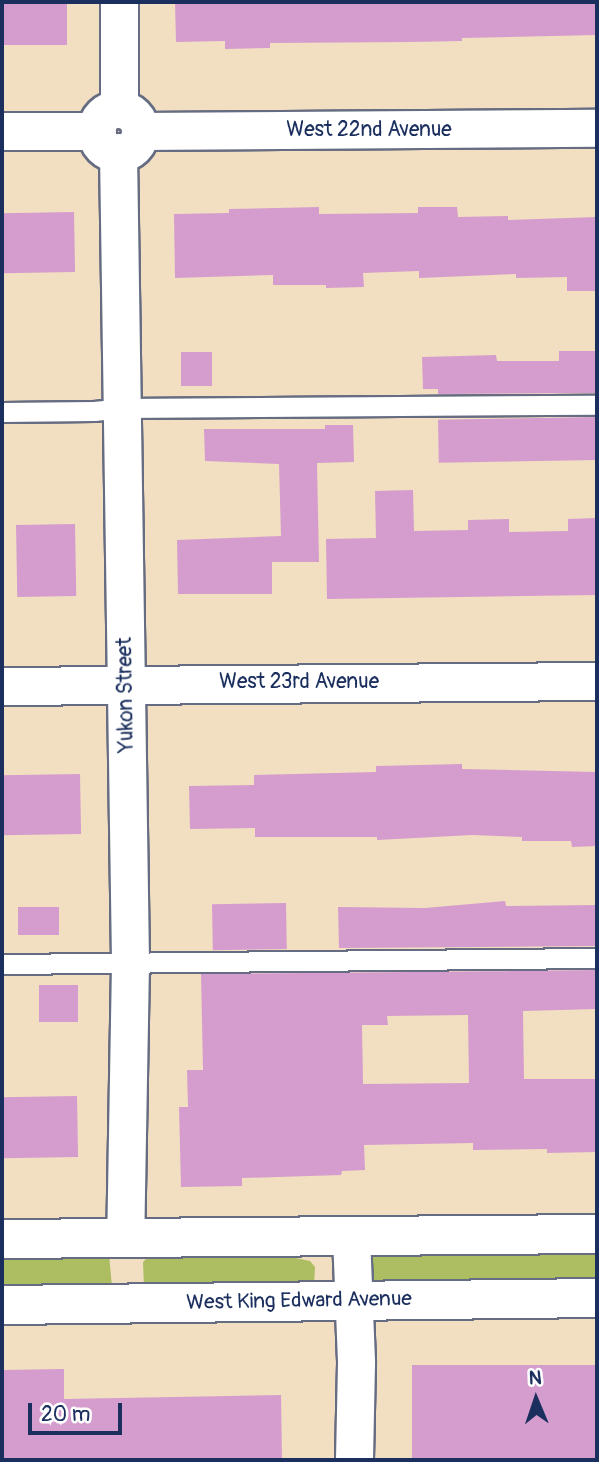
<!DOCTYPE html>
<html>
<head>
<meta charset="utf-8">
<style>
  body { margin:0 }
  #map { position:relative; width:599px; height:1462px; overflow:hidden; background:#f2dec1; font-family:Pangolin,sans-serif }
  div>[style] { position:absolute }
  .green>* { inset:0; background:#acbe61 }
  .building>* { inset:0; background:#d49dce; transform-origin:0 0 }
  .roads { filter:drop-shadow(2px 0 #666c81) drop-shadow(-2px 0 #666c81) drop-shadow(0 2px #666c81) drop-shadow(0 -2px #666c81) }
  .lane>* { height:19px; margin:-9.5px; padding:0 9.5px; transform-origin:9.5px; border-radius:9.5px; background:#fff }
  .street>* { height:37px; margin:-18.5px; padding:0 18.5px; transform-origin:18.5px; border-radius:18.5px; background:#fff }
  .street>.ring { margin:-18.5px; padding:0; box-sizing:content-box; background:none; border:37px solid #fff; border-radius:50% }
  .secondary>* { height:38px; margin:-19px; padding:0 19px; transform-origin:19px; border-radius:19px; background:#fff }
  span { translate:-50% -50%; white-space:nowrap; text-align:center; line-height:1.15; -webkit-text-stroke:5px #fff; paint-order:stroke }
  .street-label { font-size:21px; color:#1b2f5e }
  .frame { position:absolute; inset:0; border:4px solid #1b2f5e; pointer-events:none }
  .north { position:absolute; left:501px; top:1364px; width:70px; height:70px; -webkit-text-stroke:5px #fff; paint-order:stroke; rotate:358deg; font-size:19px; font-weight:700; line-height:28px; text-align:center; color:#1b2f5e }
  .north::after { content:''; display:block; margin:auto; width:24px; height:32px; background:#1b2f5e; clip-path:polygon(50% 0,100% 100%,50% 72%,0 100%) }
  .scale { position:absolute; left:28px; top:1403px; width:94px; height:32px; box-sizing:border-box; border:4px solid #1b2f5e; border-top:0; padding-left:9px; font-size:21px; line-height:24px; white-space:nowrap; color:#1b2f5e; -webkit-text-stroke:5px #fff; paint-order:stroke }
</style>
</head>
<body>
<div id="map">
  <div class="green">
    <div style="clip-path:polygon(597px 1251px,597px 1283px,372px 1285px,369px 1279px,371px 1255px)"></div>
    <div style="clip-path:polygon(2px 1254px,109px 1254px,112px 1287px,2px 1292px)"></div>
    <div style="clip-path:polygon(276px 1254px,310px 1261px,315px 1267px,314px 1285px,144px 1287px,143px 1262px,150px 1255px)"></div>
  </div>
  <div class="building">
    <div style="left:2px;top:2px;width:65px;height:43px"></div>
    <div style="clip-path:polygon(175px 2px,597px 2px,597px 35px,462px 38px,462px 41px,411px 42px,270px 43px,270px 48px,225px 49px,225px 41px,176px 42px)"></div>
    <div style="clip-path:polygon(319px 207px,319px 214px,418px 213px,418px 207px,457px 207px,458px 217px,508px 216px,508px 220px,597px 217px,597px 291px,567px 291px,567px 277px,516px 278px,516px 274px,419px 278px,419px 271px,363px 273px,364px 287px,326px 288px,326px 285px,273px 285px,273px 275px,175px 278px,174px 214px,229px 213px,229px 209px)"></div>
    <div style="left:74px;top:212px;width:60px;height:72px;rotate:89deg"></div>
    <div style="clip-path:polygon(559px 351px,596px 351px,596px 393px,438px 394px,438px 389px,423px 389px,422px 357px,496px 355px,497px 361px,559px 361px)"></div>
    <div style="left:181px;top:352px;width:31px;height:34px"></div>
    <div style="left:596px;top:417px;width:43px;height:158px;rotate:89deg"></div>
    <div style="clip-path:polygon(325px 425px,353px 425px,354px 462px,317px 463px,319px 562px,272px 562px,272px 594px,178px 594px,177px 540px,281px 536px,279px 464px,205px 461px,204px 429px,325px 429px)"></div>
    <div style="clip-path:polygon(413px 490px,414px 531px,468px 530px,468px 520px,509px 519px,509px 532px,568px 531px,568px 519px,597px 518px,597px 595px,327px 599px,326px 539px,376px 538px,375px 491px)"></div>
    <div style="left:75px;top:524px;width:72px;height:59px;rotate:89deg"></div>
    <div style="clip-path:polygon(462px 764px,462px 769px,597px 772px,597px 846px,572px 847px,571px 841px,522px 841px,522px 837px,472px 835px,377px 840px,377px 837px,255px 837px,255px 828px,190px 829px,189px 786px,254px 785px,254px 775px,376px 772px,376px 766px)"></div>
    <div style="left:80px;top:774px;width:60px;height:78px;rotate:89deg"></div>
    <div style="clip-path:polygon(505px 901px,506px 906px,597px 905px,597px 946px,339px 948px,338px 907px,425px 908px)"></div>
    <div style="left:286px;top:903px;width:46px;height:74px;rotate:89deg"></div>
    <div style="left:18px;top:907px;width:41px;height:28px"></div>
    <div style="clip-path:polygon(evenodd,597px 970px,597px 1009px,523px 1011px,524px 1079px,597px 1079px,597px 1152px,547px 1153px,547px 1149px,473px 1150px,473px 1143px,364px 1145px,365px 1170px,342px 1171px,341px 1175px,242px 1178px,242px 1186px,181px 1187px,179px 1107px,188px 1107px,187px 1070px,203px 1070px,201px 974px,597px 970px,468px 1015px,469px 1083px,363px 1084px,362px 1025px,388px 1025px,387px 1016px,468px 1015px)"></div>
    <div style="left:39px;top:985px;width:39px;height:37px"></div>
    <div style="left:77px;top:1096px;width:61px;height:75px;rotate:89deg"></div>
    <div style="left:597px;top:1365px;width:95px;height:185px;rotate:90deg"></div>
    <div style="clip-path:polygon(64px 1369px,64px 1399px,281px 1395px,282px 1460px,2px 1460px,2px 1370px)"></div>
  </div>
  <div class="roads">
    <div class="lane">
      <div style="left:2px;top:412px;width:92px;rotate:-0.6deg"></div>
      <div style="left:94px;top:411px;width:28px;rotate:-6deg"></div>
      <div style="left:122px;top:408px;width:475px;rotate:-0.4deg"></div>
      <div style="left:2px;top:964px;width:595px;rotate:-0.58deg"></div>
    </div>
    <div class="street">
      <div style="left:119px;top:2px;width:107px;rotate:90deg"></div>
      <div class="ring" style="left:96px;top:109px;width:7px;height:7px"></div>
      <div style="left:2px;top:131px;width:95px"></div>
      <div style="left:140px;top:131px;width:457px;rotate:-0.4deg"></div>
      <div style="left:118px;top:152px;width:811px;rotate:89.15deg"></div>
      <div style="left:130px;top:963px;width:275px;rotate:91deg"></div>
      <div style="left:2px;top:686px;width:595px;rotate:-0.48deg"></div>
      <div style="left:351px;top:1236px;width:127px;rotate:87.7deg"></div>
      <div style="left:356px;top:1363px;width:97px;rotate:91.2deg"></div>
    </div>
    <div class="secondary">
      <div style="left:2px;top:1239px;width:595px;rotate:-0.48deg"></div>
      <div style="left:2px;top:1305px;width:595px;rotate:-0.67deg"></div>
    </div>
  </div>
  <div class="street-label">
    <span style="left:369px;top:130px">West 22nd Avenue</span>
    <span style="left:299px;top:682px">West 23rd Avenue</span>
    <span style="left:126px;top:695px;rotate:-91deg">Yukon Street</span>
    <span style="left:299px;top:1301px;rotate:-1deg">West King Edward Avenue</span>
  </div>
  <div class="frame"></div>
  <div class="north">N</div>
  <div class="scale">20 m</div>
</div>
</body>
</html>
